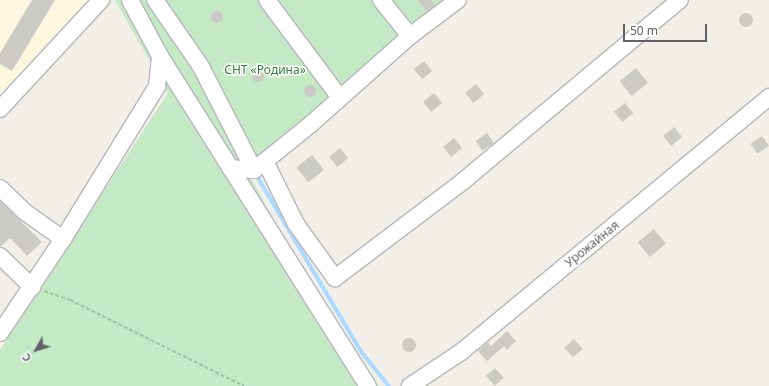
<!DOCTYPE html>
<html>
<head>
<meta charset="utf-8">
<style>
  body { margin:0 }
  #map { position:relative; width:769px; height:386px; overflow:hidden; background:#f1efe8; font-family:"Noto Sans",sans-serif }
  div>[style] { position:absolute }
  .commercial>* { inset:0; background:#fef7e0 }
  .green>* { inset:0; background:#c5e8c5 }
  .stream>* { height:3.5px; margin:-1.75px; padding:0 1.75px; transform-origin:1.75px; border-radius:1.75px; background:#aadaff }
  .building>* { inset:0; background:#cccac5; transform-origin:0 0 }
  .round { border-radius:50% }
  .path>* { height:2px; margin-top:-1px; transform-origin:0; background:repeating-linear-gradient(90deg,#9cc7a9 0 4px,transparent 0 6px) }
  .roads { filter:drop-shadow(1px 0 #b5b8bc) drop-shadow(-1px 0 #b5b8bc) drop-shadow(0 1px #b5b8bc) drop-shadow(0 -1px #b5b8bc) }
  .minor>* { height:16px; margin:-8px; padding:0 8px; transform-origin:8px; border-radius:8px; background:#fff }
  span { translate:-50% -50%; white-space:nowrap; text-align:center; line-height:1.15; -webkit-text-stroke:3px #fff; paint-order:stroke }
  .park-label { font-size:12px; color:#348238 }
  .street-label { font-size:12px; color:#5f6368 }
  .north { position:absolute; left:16px; top:330px; width:40px; height:40px; -webkit-text-stroke:3px #fff; paint-order:stroke; rotate:231deg; font-size:11px; font-weight:700; line-height:16px; text-align:center; color:#5f6368 }
  .north::after { content:''; display:block; margin:auto; width:14px; height:18px; background:#5f6368; clip-path:polygon(50% 0,100% 100%,50% 72%,0 100%) }
  .scale { position:absolute; left:623px; top:24px; width:84px; height:18px; box-sizing:border-box; border:2px solid #5f6368; border-top:0; padding-left:5px; font-size:12px; line-height:14px; white-space:nowrap; color:#5f6368; -webkit-text-stroke:3px #fff; paint-order:stroke }
</style>
</head>
<body>
<div id="map">
  <div class="commercial">
    <div style="clip-path:polygon(0 0,111px 0,13px 101px,0 92px)"></div>
  </div>
  <div class="green">
    <div style="clip-path:polygon(115px 0,462px 0,249px 174px,292px 254px,379px 386px,0 386px,0 350px,168px 93px)"></div>
  </div>
  <div class="stream">
    <div style="left:256px;top:174px;width:206px;rotate:59.3deg"></div>
    <div style="left:361px;top:351px;width:45px;rotate:51.3deg"></div>
  </div>
  <div class="building">
    <div style="clip-path:polygon(32px 0,55px 0,12px 71px,0 64px,0 53px)"></div>
    <div style="clip-path:polygon(417px 0,431px 0,436px 5px,427px 11px)"></div>
    <div class="round" style="left:211px;top:11px;width:12px;height:12px"></div>
    <div class="round" style="left:739px;top:13px;width:14px;height:14px"></div>
    <div style="left:424px;top:61px;width:13px;height:13px;rotate:51deg"></div>
    <div style="left:636px;top:68px;width:19px;height:21px;rotate:51deg"></div>
    <div class="round" style="left:252px;top:70px;width:12px;height:12px"></div>
    <div style="left:476px;top:84px;width:13px;height:14px;rotate:51deg"></div>
    <div class="round" style="left:304px;top:85px;width:12px;height:12px"></div>
    <div style="left:434px;top:93px;width:13px;height:14px;rotate:51deg"></div>
    <div style="left:625px;top:103px;width:13px;height:14px;rotate:51deg"></div>
    <div style="left:674px;top:127px;width:13px;height:14px;rotate:51deg"></div>
    <div style="left:487px;top:133px;width:12px;height:14px;rotate:55deg"></div>
    <div style="left:762px;top:136px;width:12px;height:14px;rotate:55deg"></div>
    <div style="left:454px;top:138px;width:13px;height:14px;rotate:51deg"></div>
    <div style="left:340px;top:148px;width:13px;height:14px;rotate:51deg"></div>
    <div style="left:312px;top:155px;width:19px;height:20px;rotate:51deg"></div>
    <div style="clip-path:polygon(0 201px,42px 242px,27px 256px,10px 238px,0 247px)"></div>
    <div style="left:654px;top:229px;width:19px;height:21px;rotate:51deg"></div>
    <div style="clip-path:polygon(507px 331px,516px 341px,507px 350px,504px 346px,487px 361px,478px 351px,488px 342px,491px 346px)"></div>
    <div class="round" style="left:402px;top:338px;width:14px;height:14px"></div>
    <div style="left:574px;top:339px;width:13px;height:13px;rotate:48deg"></div>
    <div style="left:495px;top:368px;width:13px;height:12px;rotate:48deg"></div>
  </div>
  <div class="path">
    <div style="left:44px;top:291px;width:28px;rotate:19deg"></div>
    <div style="left:70px;top:300px;width:194px;rotate:26.3deg"></div>
  </div>
  <div class="roads">
    <div class="minor">
      <div style="left:155px;top:0;width:79px;rotate:55.3deg"></div>
      <div style="left:200px;top:65px;width:118px;rotate:62.8deg"></div>
      <div style="left:267px;top:0;width:122px;rotate:53.3deg"></div>
      <div style="left:381px;top:0;width:46px;rotate:51.1deg"></div>
      <div style="left:160px;top:56px;width:390px;rotate:57.8deg"></div>
      <div style="left:0;top:109px;width:149px;rotate:-47.2deg"></div>
      <div style="left:265px;top:161px;width:70px;rotate:63.8deg"></div>
      <div style="left:296px;top:224px;width:67px;rotate:54.2deg"></div>
      <div style="left:335px;top:278px;width:159px;rotate:-37.1deg"></div>
      <div style="left:462px;top:182px;width:284px;rotate:-39.9deg"></div>
      <div style="left:230px;top:168px;width:24px;rotate:5deg"></div>
      <div style="left:254px;top:170px;width:73px;rotate:-38.9deg"></div>
      <div style="left:311px;top:124px;width:132px;rotate:-41.6deg"></div>
      <div style="left:410px;top:36px;width:60px;rotate:-36.9deg"></div>
      <div style="left:0;top:188px;width:35px;rotate:44deg"></div>
      <div style="left:25px;top:212px;width:47px;rotate:35.4deg"></div>
      <div style="left:0;top:256px;width:45px;rotate:44.1deg"></div>
      <div style="left:0;top:333px;width:113px;rotate:-56.2deg"></div>
      <div style="left:63px;top:239px;width:180px;rotate:-58.4deg"></div>
      <div style="left:157px;top:86px;width:30px;rotate:-84deg"></div>
      <div style="left:160px;top:56px;width:64px;rotate:-118.2deg"></div>
      <div style="left:410px;top:386px;width:61px;rotate:-33.7deg"></div>
      <div style="left:461px;top:352px;width:400px;rotate:-39.6deg"></div>
    </div>
  </div>
  <div class="park-label">
    <span style="left:265px;top:70px">СНТ «Родина»</span>
  </div>
  <div class="street-label">
    <span style="left:592px;top:244px;rotate:-39deg">Урожайная</span>
  </div>
  <div class="north">С</div>
  <div class="scale">50 m</div>
</div>
</body>
</html>
